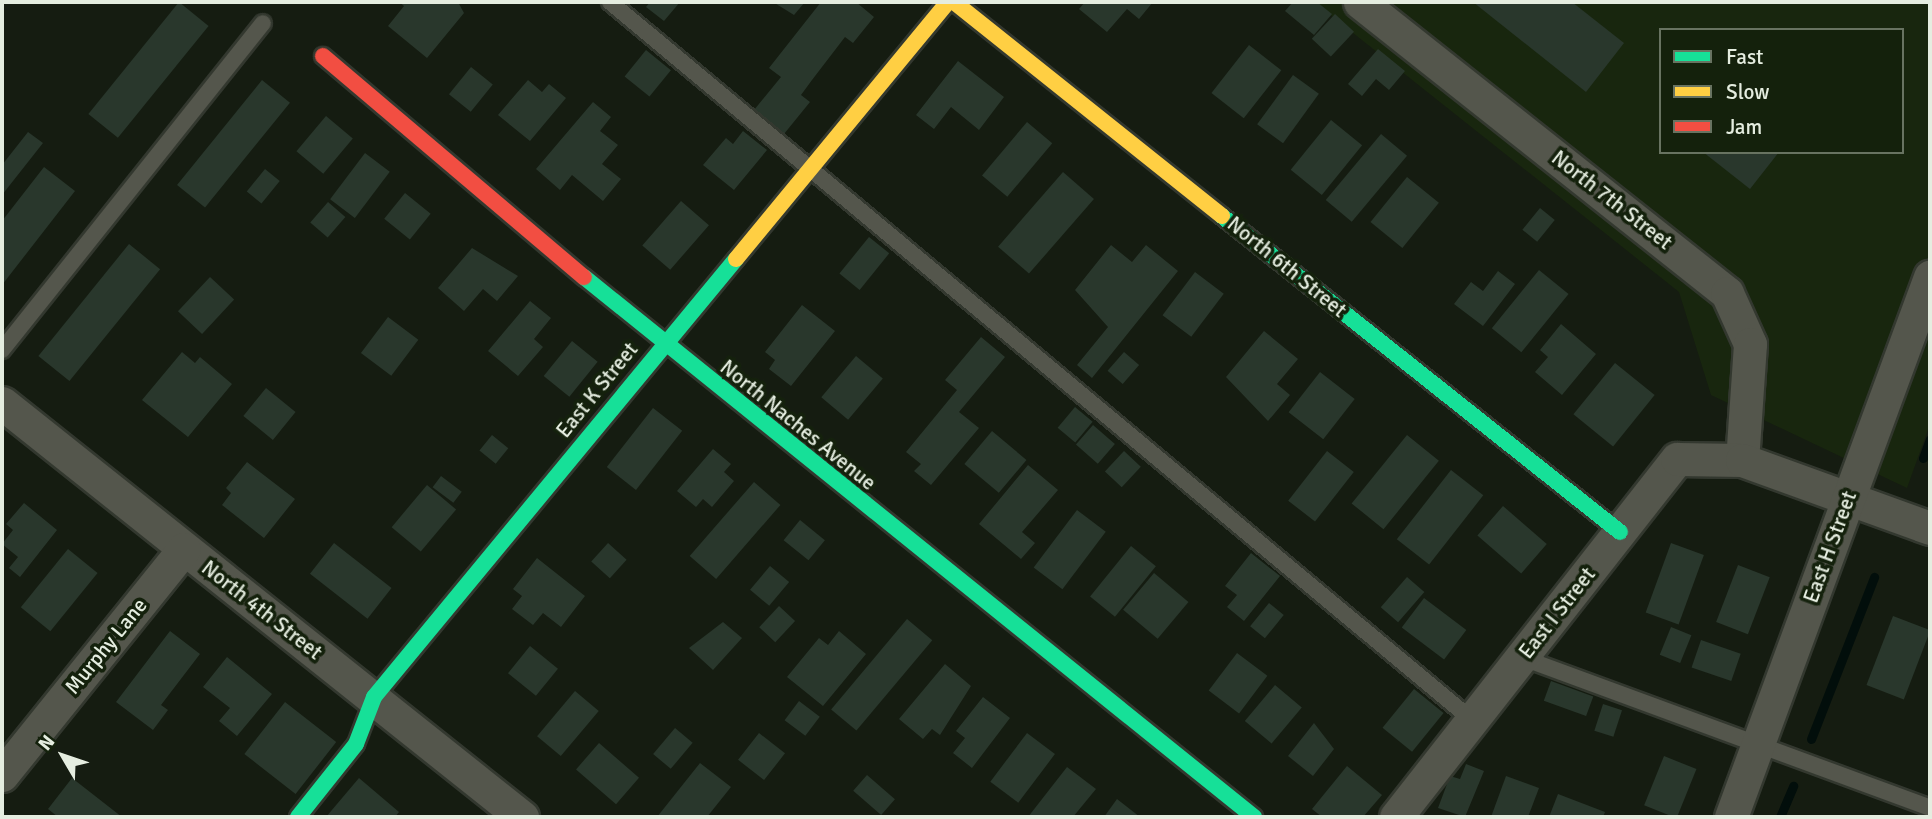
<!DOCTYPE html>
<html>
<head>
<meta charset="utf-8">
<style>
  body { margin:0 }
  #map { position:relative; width:1932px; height:819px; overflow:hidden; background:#151c11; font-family:Signika,sans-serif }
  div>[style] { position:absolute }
  .built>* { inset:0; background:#18260e }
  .stream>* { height:9px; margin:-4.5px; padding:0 4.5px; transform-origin:4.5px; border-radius:4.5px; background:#020e0b }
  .building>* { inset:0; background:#29372c; transform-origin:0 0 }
  .roads { filter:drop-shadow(2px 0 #33382f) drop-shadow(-2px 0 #33382f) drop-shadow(0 2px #33382f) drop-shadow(0 -2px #33382f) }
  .lane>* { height:16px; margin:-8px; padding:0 8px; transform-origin:8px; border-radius:8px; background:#54564c }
  .street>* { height:33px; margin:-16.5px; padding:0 16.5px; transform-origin:16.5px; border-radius:16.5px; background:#54564c }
  .fast>* { height:16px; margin:-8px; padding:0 8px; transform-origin:8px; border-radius:8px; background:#16e098 }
  .slow>* { height:16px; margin:-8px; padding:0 8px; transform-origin:8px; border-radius:8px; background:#ffcf43 }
  .jam>* { height:16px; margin:-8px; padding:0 8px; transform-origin:8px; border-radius:8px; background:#f24e42 }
  span { translate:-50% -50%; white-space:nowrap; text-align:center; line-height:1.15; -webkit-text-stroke:7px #14210c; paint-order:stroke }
  .street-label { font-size:21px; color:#e5ede0 }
  .frame { position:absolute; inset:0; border:4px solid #e5ede0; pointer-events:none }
  .legend { position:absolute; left:1659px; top:28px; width:245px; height:126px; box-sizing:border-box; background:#14210c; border:2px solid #687361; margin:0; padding:9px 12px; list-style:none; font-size:21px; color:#e5ede0 }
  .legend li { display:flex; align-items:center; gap:14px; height:35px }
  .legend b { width:35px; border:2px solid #687361 }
  .north { position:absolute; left:28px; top:721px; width:70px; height:70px; -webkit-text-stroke:5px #14210c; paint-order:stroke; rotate:309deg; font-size:19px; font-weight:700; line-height:28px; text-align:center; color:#e5ede0 }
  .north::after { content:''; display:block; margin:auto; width:24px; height:32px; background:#e5ede0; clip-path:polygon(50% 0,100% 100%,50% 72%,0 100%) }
</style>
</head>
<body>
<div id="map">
  <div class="built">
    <div style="clip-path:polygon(evenodd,1314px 2px,1930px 2px,1930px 424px,1907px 488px,1711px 395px,1679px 292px,1314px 2px,1661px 30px,1902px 30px,1902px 152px,1661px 152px,1661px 30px)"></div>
  </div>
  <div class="stream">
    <div style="left:1923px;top:458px;width:20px;rotate:-70deg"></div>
    <div style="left:1811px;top:739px;width:174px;rotate:-68.7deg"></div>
    <div style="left:1780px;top:817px;width:34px;rotate:-67deg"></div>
  </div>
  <div class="building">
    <div style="left:179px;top:2px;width:38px;height:144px;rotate:39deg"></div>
    <div style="clip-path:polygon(399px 2px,458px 2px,464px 13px,427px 58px,388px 26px,404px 6px)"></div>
    <div style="clip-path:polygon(650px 2px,680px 2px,664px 21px,646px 7px)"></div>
    <div style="clip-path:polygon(773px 2px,805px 2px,794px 15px)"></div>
    <div style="clip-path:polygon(821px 2px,856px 2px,874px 17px,853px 43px,845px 37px,812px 80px,801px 95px,810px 102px,784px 134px,754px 110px,781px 77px,769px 68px)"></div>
    <div style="clip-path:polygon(1085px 2px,1153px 2px,1139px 19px,1127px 9px,1107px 32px,1079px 9px)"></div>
    <div style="clip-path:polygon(1293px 2px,1317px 2px,1332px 14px,1314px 35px,1285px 11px)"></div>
    <div style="clip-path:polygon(1473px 2px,1572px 2px,1624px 43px,1586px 92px)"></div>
    <div style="left:1335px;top:14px;width:26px;height:34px;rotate:43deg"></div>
    <div style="left:1249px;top:45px;width:41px;height:61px;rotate:38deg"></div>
    <div style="clip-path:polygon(1378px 49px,1405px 71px,1389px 90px,1376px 79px,1362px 96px,1348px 84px)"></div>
    <div style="left:646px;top:50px;width:32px;height:34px;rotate:39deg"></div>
    <div style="clip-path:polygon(958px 61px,1004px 97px,979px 130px,951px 107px,934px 129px,916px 115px)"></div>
    <div style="left:471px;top:67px;width:28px;height:35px;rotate:39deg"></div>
    <div style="left:1293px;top:75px;width:32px;height:61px;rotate:36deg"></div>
    <div style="left:262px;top:80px;width:36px;height:135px;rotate:39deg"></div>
    <div style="clip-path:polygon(528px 80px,542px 92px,549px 84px,566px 98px,530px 141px,498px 115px)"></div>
    <div style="clip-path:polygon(593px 102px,611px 117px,600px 131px,618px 145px,602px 164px,621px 179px,603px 201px,572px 175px,560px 190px,536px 169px)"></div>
    <div style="left:326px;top:116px;width:35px;height:46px;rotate:40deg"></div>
    <div style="left:1331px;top:120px;width:40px;height:64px;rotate:39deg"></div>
    <div style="left:1027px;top:122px;width:33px;height:70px;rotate:40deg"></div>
    <div style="clip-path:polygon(743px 131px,767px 150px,734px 190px,703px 165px,726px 138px,733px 144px)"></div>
    <div style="clip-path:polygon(28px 132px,43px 143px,2px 195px,2px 165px)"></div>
    <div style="left:1381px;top:134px;width:34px;height:86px;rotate:40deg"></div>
    <div style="clip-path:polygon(1703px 152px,1779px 152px,1750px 189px)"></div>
    <div style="left:365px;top:153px;width:31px;height:58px;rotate:37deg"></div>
    <div style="clip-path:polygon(44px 167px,75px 191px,2px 285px,2px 221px)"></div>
    <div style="left:265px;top:169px;width:19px;height:29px;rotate:39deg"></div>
    <div style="left:1063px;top:172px;width:41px;height:99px;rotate:41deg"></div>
    <div style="left:1407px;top:177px;width:41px;height:58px;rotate:39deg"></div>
    <div style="left:405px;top:193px;width:33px;height:33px;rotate:39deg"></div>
    <div style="left:681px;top:201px;width:37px;height:59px;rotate:41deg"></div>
    <div style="left:328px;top:202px;width:23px;height:27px;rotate:41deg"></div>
    <div style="left:1540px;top:208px;width:19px;height:28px;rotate:39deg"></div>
    <div style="left:869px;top:237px;width:26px;height:47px;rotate:39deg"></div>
    <div style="left:129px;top:244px;width:40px;height:144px;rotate:39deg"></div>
    <div style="clip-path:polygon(1111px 245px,1132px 262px,1146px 245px,1178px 271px,1092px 378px,1077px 365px,1108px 327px,1075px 290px)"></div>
    <div style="clip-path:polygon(472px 248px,518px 276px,497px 301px,483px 289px,464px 311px,438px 288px)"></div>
    <div style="left:1539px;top:270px;width:38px;height:75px;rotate:39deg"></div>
    <div style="clip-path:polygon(1498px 271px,1515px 284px,1483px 326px,1454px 304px,1471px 282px,1483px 291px)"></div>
    <div style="left:1195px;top:272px;width:36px;height:54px;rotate:37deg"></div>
    <div style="left:210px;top:277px;width:33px;height:47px;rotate:43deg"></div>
    <div style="clip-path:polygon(530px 301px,551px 318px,534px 339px,543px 347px,518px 376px,488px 351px)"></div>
    <div style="clip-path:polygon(802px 305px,835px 331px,791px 386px,769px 369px,775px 360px,765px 352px)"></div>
    <div style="left:388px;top:317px;width:38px;height:45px;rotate:37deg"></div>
    <div style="clip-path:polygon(1561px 324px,1596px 354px,1562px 395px,1535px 372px,1548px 357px,1540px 350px)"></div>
    <div style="clip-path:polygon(1264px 331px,1298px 359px,1277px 384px,1290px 395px,1268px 421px,1226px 377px)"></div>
    <div style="clip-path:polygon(981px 337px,1005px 357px,959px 412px,979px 428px,931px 485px,914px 471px,921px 464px,906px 452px,957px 390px,945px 380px)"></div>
    <div style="left:572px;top:341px;width:33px;height:45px;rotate:39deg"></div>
    <div style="clip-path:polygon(182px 352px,195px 363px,200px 357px,232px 384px,188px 437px,142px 400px)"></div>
    <div style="left:1124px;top:352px;width:20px;height:25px;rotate:41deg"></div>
    <div style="left:856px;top:356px;width:35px;height:54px;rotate:40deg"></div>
    <div style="left:1615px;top:363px;width:51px;height:66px;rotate:39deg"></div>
    <div style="left:1320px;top:372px;width:44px;height:51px;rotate:38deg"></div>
    <div style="left:266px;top:388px;width:38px;height:36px;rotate:39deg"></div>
    <div style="left:1075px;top:407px;width:23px;height:27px;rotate:40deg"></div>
    <div style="left:653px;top:408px;width:37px;height:75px;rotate:38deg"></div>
    <div style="left:1093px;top:425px;width:29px;height:26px;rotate:41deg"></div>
    <div style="left:992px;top:431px;width:45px;height:43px;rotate:40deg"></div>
    <div style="left:492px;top:435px;width:21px;height:20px;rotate:39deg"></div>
    <div style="left:1407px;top:435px;width:41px;height:88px;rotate:39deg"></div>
    <div style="clip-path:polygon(713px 449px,731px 464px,724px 472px,734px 481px,712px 507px,703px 499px,696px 507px,677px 491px)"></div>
    <div style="left:1124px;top:451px;width:23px;height:28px;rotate:43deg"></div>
    <div style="left:1327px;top:451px;width:34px;height:63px;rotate:38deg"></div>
    <div style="clip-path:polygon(247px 462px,295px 499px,264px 538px,222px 505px,231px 493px,226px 488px)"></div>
    <div style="clip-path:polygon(1028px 465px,1058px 490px,1022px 532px,1035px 543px,1021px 559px,979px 524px)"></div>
    <div style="left:1451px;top:470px;width:41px;height:88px;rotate:38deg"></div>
    <div style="left:441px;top:476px;width:26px;height:14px;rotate:37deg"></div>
    <div style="left:754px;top:482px;width:35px;height:98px;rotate:41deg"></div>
    <div style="left:427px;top:485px;width:38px;height:55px;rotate:40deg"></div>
    <div style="clip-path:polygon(24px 503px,57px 530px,20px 577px,9px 568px,18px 557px,2px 544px,13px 530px,6px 524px)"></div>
    <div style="left:1503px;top:506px;width:58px;height:39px;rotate:41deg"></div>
    <div style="left:1077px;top:510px;width:36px;height:72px;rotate:37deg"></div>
    <div style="left:800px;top:520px;width:32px;height:26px;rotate:39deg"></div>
    <div style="left:334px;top:543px;width:73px;height:39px;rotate:38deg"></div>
    <div style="left:608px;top:543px;width:25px;height:25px;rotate:42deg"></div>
    <div style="left:1671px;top:543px;width:35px;height:74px;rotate:20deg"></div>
    <div style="left:1131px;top:546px;width:32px;height:65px;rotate:39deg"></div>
    <div style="left:68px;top:549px;width:38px;height:75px;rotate:39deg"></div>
    <div style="clip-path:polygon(1251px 553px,1280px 576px,1244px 621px,1227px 607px,1237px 595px,1225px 586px)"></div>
    <div style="clip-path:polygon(537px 558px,585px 596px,561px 627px,543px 613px,533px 625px,512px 609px,522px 596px,513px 589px)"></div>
    <div style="left:1738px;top:565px;width:34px;height:61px;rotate:21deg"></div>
    <div style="left:770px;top:566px;width:25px;height:31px;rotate:40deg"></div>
    <div style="left:1154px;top:573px;width:45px;height:48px;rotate:40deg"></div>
    <div style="left:1407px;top:577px;width:23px;height:40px;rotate:41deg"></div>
    <div style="left:1424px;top:598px;width:53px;height:37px;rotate:37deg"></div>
    <div style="left:1269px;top:603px;width:19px;height:30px;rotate:39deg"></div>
    <div style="left:779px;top:606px;width:22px;height:29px;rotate:43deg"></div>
    <div style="left:1893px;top:616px;width:40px;height:74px;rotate:21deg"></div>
    <div style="left:907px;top:619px;width:33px;height:118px;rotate:40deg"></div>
    <div style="clip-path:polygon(723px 622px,742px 638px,713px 670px,689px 648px)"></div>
    <div style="left:1671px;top:627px;width:22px;height:30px;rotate:22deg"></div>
    <div style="clip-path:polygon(170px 631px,200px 654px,161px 705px,168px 710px,153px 730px,116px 702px)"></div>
    <div style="clip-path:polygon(839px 631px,866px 654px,823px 706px,787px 677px,819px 638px,828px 645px)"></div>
    <div style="left:1701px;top:640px;width:42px;height:29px;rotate:19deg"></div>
    <div style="left:530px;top:646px;width:36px;height:35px;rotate:39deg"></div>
    <div style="left:1237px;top:653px;width:38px;height:47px;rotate:37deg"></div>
    <div style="clip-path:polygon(227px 657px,272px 694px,237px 736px,219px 721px,230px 708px,203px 687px)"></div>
    <div style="clip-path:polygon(945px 664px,971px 686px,940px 735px,932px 729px,923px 739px,899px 719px)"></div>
    <div style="left:1551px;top:681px;width:45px;height:21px;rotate:20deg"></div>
    <div style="left:1275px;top:685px;width:35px;height:47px;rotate:40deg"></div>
    <div style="left:1414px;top:689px;width:38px;height:50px;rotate:39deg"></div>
    <div style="left:575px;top:691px;width:31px;height:59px;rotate:40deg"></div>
    <div style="clip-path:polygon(983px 697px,1010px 718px,972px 768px,953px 753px,965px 738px,956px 731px)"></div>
    <div style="left:799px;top:701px;width:26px;height:24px;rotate:37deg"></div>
    <div style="left:285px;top:702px;width:65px;height:66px;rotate:38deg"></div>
    <div style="left:1603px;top:704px;width:20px;height:28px;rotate:18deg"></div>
    <div style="clip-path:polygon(1314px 723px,1334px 749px,1313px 776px,1288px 756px)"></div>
    <div style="left:675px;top:728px;width:23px;height:34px;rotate:40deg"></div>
    <div style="left:759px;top:733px;width:33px;height:34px;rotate:38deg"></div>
    <div style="left:1027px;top:733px;width:35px;height:61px;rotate:37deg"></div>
    <div style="left:599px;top:743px;width:53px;height:35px;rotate:41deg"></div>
    <div style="left:1664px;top:756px;width:35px;height:53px;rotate:22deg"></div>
    <div style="clip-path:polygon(700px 763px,731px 787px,707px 817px,657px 817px)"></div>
    <div style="clip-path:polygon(1466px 764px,1484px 771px,1465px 817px,1438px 808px,1450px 776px,1460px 779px)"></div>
    <div style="clip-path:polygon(1347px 766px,1382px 795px,1363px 817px,1322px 817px,1312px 809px)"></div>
    <div style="clip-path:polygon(1067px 767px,1096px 789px,1073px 817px,1028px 817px)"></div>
    <div style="left:867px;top:775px;width:37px;height:21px;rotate:41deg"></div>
    <div style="clip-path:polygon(1506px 776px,1539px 788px,1528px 817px,1491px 817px)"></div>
    <div style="clip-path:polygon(72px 778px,122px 817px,58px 817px,48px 809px)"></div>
    <div style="clip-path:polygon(359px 778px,399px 812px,395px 817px,326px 817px)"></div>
    <div style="clip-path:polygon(1558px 794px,1605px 812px,1603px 817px,1549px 817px)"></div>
    <div style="clip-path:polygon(1117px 799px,1140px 817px,1104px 817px)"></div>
  </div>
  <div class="roads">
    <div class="lane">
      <div style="left:610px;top:2px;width:1122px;rotate:39.79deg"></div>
      <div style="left:2px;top:350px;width:418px;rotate:-51.4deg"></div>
      <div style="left:1523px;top:658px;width:434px;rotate:20.2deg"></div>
    </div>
    <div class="street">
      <div style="left:1360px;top:2px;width:468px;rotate:38.4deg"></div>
      <div style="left:1727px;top:293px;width:56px;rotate:65.7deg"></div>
      <div style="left:1750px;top:344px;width:116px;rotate:93.9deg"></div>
      <div style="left:2px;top:403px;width:665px;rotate:38.53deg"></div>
      <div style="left:2px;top:775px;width:290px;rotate:-51.2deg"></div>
      <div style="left:1396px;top:817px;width:455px;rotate:-51.9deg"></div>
      <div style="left:1677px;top:459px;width:65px;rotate:0.9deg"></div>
      <div style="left:1742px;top:460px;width:200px;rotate:19.9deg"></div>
      <div style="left:1731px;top:817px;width:576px;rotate:-69.77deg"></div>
    </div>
    <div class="fast">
      <div style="left:1222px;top:216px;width:508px;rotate:38.45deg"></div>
      <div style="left:584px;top:277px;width:861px;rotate:38.87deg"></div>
      <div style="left:298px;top:817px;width:93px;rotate:-51.5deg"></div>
      <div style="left:356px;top:744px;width:50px;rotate:-69deg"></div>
      <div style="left:374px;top:697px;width:568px;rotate:-50.43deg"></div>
    </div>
    <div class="slow">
      <div style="left:954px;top:2px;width:343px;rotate:38.6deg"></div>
      <div style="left:736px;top:259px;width:333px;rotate:-50.5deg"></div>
    </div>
    <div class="jam">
      <div style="left:323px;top:56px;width:342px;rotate:40.3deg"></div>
    </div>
  </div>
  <div class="street-label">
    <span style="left:1612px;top:200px;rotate:38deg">North 7th Street</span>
    <span style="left:1287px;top:267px;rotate:39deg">North 6th Street</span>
    <span style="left:597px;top:390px;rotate:-51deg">East K Street</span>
    <span style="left:798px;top:425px;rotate:39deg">North Naches Avenue</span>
    <span style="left:1830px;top:547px;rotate:-70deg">East H Street</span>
    <span style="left:262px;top:610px;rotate:38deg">North 4th Street</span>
    <span style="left:1557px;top:613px;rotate:-52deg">East I Street</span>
    <span style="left:106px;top:646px;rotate:-51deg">Murphy Lane</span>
  </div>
  <div class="frame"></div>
  <ul class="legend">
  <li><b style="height:9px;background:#16e098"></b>Fast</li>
  <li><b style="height:9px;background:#ffcf43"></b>Slow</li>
  <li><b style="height:9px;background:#f24e42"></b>Jam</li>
  </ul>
  <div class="north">N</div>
</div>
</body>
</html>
